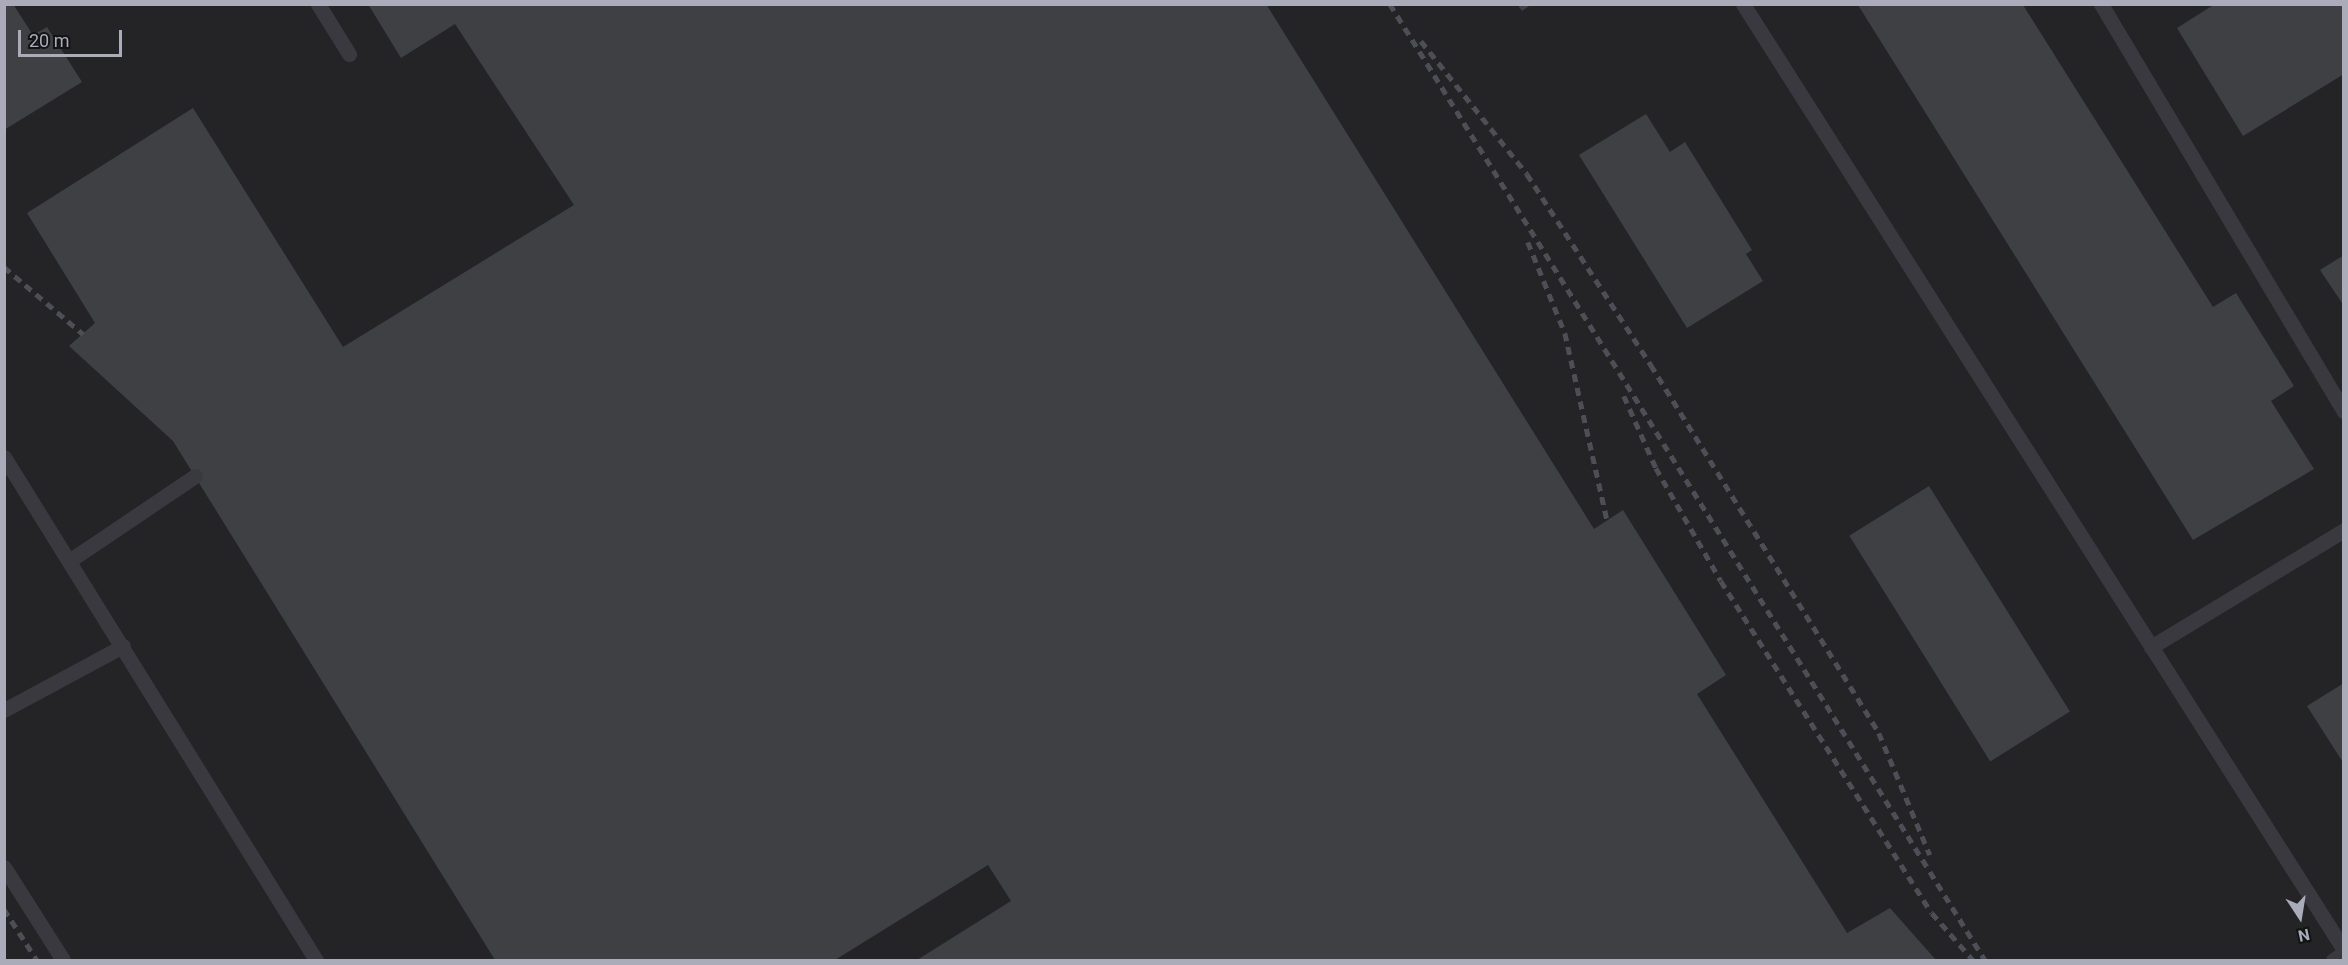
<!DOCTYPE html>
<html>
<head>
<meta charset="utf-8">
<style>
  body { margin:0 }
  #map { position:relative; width:2348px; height:965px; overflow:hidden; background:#18181a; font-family:Roboto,sans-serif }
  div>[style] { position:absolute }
  .built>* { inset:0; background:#242427; transform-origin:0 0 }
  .building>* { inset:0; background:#3f4044; transform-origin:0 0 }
  .lane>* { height:15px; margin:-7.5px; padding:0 7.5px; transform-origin:7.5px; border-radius:7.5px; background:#39393f }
  .rail>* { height:4.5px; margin-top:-2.25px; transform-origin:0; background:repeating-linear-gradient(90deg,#4e4e56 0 8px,transparent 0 14px) }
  span { translate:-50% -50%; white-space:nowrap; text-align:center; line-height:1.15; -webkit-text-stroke:5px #131315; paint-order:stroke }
  .frame { position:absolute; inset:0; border:6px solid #aaacba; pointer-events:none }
  .north { position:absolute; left:2270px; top:887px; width:60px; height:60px; -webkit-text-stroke:4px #131315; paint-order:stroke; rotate:168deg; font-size:16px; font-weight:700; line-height:24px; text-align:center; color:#aaacba }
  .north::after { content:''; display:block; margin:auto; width:21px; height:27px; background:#aaacba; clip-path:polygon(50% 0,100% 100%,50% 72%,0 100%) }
  .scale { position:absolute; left:18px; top:30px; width:104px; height:27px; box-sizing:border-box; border:3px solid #aaacba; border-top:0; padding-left:8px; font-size:18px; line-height:21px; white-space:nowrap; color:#aaacba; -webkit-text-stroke:4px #131315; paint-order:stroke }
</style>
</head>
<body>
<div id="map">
  <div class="built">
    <div style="left:5px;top:5px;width:2338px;height:955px"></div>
  </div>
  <div class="building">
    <div style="clip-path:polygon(4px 4px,13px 4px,33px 35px,47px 27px,82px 82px,4px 130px)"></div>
    <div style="clip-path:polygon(368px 4px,1266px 4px,1594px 529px,1623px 510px,1726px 675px,1697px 694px,1847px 933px,1890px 908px,1936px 960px,917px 960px,1011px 901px,988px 865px,835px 960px,495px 960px,173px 441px,69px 346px,95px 323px,27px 213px,193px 108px,343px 347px,574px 205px,455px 24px,401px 58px)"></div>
    <div style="clip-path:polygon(1517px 4px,1532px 4px,1522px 11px)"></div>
    <div style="clip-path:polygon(2215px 4px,2344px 4px,2344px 74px,2243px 136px,2177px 28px)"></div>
    <div style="clip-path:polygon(1858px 5px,2023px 5px,2213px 307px,2236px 293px,2294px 386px,2271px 401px,2314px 469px,2193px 540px)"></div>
    <div style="clip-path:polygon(1646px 114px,1670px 152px,1685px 142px,1752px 250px,1746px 254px,1763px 281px,1687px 328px,1579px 155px)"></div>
    <div style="clip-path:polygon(2344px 255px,2344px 306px,2320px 270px)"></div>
    <div style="left:1929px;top:486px;width:266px;height:94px;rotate:58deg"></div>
    <div style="clip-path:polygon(2344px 683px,2344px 764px,2307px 706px)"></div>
  </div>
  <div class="lane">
    <div style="left:318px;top:4px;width:59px;rotate:58.2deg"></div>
    <div style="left:1743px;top:4px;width:1121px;rotate:57.57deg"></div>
    <div style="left:2101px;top:4px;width:475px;rotate:59.2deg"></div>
    <div style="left:4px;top:457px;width:592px;rotate:58.19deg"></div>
    <div style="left:69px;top:561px;width:152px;rotate:-34deg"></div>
    <div style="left:2151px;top:647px;width:226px;rotate:-31.2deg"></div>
    <div style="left:4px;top:710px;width:135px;rotate:-28.3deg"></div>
    <div style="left:4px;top:867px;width:110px;rotate:57.6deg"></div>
    <div style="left:2333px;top:960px;width:13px;rotate:-32deg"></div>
  </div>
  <div class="rail">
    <div style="left:1390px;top:4px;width:1126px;rotate:58.1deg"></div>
    <div style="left:1421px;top:41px;width:170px;rotate:51.4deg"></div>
    <div style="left:1527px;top:174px;width:228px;rotate:57deg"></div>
    <div style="left:1651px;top:365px;width:433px;rotate:58.2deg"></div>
    <div style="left:1879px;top:733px;width:132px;rotate:67.3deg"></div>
    <div style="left:1528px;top:242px;width:98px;rotate:67.9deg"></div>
    <div style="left:1565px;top:333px;width:192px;rotate:77.3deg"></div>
    <div style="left:4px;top:267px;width:104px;rotate:40.3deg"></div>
    <div style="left:1624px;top:396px;width:79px;rotate:66deg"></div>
    <div style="left:1656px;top:468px;width:130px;rotate:60.1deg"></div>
    <div style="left:1721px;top:581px;width:393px;rotate:57.6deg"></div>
    <div style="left:1932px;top:913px;width:62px;rotate:48.9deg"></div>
    <div style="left:4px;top:909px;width:61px;rotate:57.1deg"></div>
  </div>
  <div class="frame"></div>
  <div class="north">N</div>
  <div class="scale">20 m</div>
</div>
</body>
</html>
